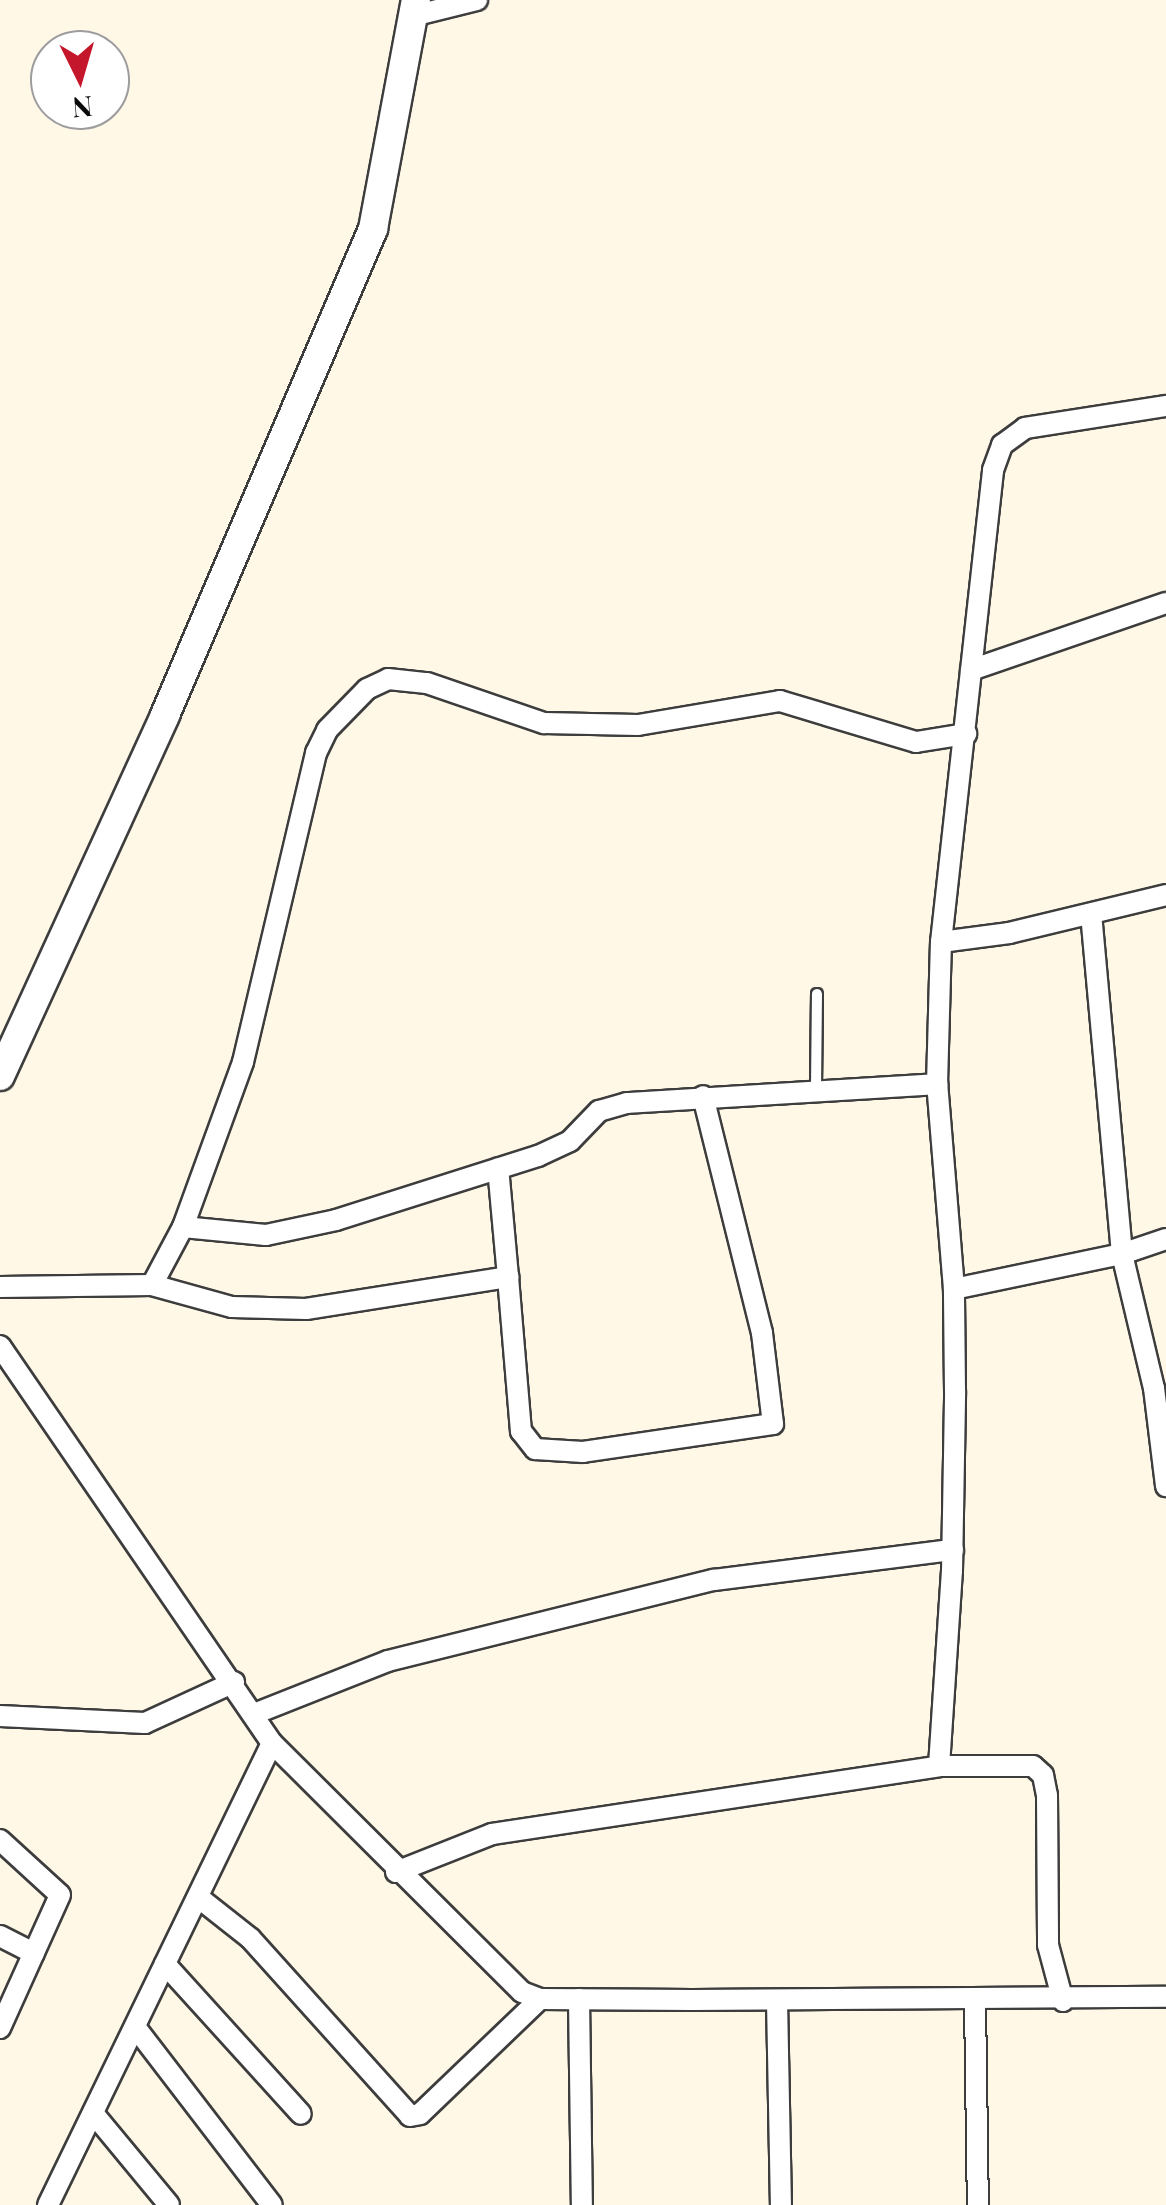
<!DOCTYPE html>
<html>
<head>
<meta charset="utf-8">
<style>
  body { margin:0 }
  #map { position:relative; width:1166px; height:2205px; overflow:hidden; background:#fff8e6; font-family:"Playfair Display",serif }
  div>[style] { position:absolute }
  .roads { filter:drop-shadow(2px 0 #3d3d3d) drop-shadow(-2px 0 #3d3d3d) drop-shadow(0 2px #3d3d3d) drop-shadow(0 -2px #3d3d3d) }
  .service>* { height:10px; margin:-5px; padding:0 5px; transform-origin:5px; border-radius:5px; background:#fff }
  .minor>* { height:20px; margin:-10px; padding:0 10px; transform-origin:10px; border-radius:10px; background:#fff }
  .tertiary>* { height:28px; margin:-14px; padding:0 14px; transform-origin:14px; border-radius:14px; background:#fff }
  span { translate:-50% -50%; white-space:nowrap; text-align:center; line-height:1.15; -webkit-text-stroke:10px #fff; paint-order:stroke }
  .north { position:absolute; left:30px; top:30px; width:100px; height:100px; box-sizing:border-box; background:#fff; border:2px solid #9d9d9d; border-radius:50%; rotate:175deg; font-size:28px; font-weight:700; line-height:40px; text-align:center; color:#0a0a0a }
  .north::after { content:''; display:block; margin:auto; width:35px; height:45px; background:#c4172c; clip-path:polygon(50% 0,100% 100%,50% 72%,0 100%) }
</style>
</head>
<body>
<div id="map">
  <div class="roads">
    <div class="service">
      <div style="left:816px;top:1088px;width:94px;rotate:-89.4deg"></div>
    </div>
    <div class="minor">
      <div style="left:413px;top:16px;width:66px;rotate:-14deg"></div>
      <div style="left:971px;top:670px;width:206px;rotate:-19deg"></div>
      <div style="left:941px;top:942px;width:69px;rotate:-7.5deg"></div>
      <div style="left:1009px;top:933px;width:162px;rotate:-13.6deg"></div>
      <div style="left:183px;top:1227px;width:83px;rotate:5.5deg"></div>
      <div style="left:266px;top:1235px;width:72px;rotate:-12.1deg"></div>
      <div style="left:336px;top:1220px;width:212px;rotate:-17.6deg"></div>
      <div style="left:538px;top:1156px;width:35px;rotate:-25deg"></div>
      <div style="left:570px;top:1141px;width:42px;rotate:-46deg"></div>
      <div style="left:599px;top:1111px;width:29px;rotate:-16deg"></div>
      <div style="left:627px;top:1103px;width:311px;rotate:-3.5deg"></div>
      <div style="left:1166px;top:1239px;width:46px;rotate:161.2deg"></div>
      <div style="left:1122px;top:1254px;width:138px;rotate:76.6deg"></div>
      <div style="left:1154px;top:1388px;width:99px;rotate:83deg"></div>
      <div style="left:508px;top:1277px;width:155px;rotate:85.2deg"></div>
      <div style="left:521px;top:1431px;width:23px;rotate:52deg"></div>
      <div style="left:535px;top:1449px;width:48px;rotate:3.6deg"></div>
      <div style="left:583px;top:1452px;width:192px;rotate:-8.4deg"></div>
      <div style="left:773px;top:1424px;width:92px;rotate:-96.9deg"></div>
      <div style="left:762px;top:1333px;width:244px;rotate:-104deg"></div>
      <div style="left:152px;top:1285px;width:83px;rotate:15.4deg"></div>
      <div style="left:232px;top:1307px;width:74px;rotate:1.5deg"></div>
      <div style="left:306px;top:1309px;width:205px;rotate:-9deg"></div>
      <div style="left:508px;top:1277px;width:109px;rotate:-95.2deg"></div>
      <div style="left:0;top:1287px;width:152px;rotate:-0.8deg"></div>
      <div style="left:152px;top:1285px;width:66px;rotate:-61.9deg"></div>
      <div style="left:183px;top:1227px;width:176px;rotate:-70deg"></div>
      <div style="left:243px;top:1062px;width:318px;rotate:-76.7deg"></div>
      <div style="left:316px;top:753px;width:25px;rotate:-64deg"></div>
      <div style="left:327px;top:730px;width:57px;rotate:-45.7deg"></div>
      <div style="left:367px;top:689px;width:23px;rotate:-25deg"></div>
      <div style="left:388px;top:679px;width:39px;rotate:6deg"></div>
      <div style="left:427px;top:683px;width:124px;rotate:18.9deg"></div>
      <div style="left:544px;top:723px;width:94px;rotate:1.2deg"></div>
      <div style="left:638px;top:725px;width:144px;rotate:-9.6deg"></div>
      <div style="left:780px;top:701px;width:142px;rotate:16.8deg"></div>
      <div style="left:916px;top:742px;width:51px;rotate:-9.1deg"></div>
      <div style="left:954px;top:1289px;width:172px;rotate:-11.8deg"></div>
      <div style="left:1122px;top:1254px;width:339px;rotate:-95.2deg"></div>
      <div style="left:0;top:1346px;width:481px;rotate:55.6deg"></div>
      <div style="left:272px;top:1743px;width:353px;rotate:44.9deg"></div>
      <div style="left:522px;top:1992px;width:19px;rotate:21deg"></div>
      <div style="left:540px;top:1999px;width:153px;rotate:0.4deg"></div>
      <div style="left:693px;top:2000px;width:473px;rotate:-0.4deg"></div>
      <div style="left:254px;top:1714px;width:144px;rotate:-21.6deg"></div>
      <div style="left:388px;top:1661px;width:336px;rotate:-14deg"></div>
      <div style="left:714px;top:1580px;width:241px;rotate:-7.2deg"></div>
      <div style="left:0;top:1716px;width:145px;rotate:2.8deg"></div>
      <div style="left:145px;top:1723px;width:98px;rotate:-24.7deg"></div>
      <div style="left:939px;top:1766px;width:195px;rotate:-86.2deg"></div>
      <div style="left:952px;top:1571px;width:180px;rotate:-89deg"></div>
      <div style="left:955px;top:1391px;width:102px;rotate:-90.6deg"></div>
      <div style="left:954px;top:1289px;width:206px;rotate:-94.7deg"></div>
      <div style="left:937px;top:1084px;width:142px;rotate:-88.4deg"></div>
      <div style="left:941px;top:942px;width:475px;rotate:-83.7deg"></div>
      <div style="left:993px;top:470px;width:27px;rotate:-70deg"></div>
      <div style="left:1002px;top:445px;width:29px;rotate:-36deg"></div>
      <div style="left:1025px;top:428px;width:143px;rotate:-8.9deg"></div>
      <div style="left:0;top:1840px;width:81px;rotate:42.5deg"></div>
      <div style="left:60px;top:1895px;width:146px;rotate:114.3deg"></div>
      <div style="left:396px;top:1872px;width:103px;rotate:-21.6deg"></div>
      <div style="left:492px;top:1834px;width:452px;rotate:-8.6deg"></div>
      <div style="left:939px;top:1766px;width:94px"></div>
      <div style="left:1033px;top:1766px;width:13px;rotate:42deg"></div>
      <div style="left:1043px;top:1775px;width:20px;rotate:79deg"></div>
      <div style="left:1047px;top:1795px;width:150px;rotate:89.6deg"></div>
      <div style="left:1048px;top:1945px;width:58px;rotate:75deg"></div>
      <div style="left:198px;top:1897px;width:66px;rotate:38.3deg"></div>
      <div style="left:250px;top:1938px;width:239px;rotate:48deg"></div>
      <div style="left:410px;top:2116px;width:10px;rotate:-11deg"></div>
      <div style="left:420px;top:2114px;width:166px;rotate:-43.8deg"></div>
      <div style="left:0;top:1936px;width:38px;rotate:27deg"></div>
      <div style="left:165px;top:1964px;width:202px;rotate:47.8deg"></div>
      <div style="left:579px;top:1999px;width:206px;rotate:89.2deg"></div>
      <div style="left:777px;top:2000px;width:205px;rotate:88.9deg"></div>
      <div style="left:975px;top:2000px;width:205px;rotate:89.2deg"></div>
      <div style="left:136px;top:2028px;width:223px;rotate:52.5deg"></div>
      <div style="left:93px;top:2113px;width:119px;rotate:50.4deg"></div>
      <div style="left:48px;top:2205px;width:513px;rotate:-64.13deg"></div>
    </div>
    <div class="tertiary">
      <div style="left:0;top:1076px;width:397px;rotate:-65.4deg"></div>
      <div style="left:165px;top:715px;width:529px;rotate:-66.83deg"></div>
      <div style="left:373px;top:229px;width:233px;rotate:-79.4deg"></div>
    </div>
  </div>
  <div class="north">N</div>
</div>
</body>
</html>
